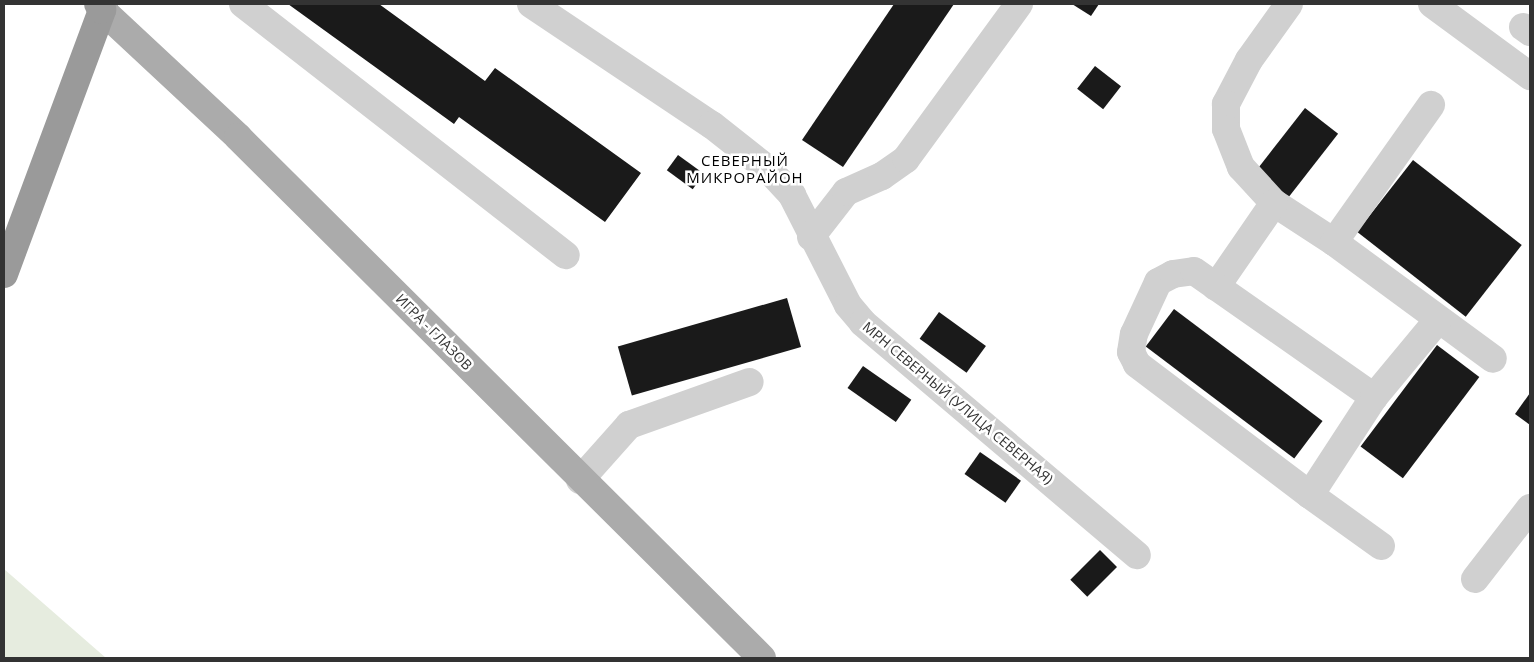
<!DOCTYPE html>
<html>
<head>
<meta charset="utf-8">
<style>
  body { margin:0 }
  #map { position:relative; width:1534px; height:662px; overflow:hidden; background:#fff; font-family:"Open Sans",sans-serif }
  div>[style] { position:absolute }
  .green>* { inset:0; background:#e6ecdf }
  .building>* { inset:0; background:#1a1a1a; transform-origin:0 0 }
  .minor>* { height:28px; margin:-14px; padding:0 14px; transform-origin:14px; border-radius:14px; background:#d0d0d0 }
  .major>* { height:28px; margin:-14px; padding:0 14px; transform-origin:14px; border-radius:14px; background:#ababab }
  .highway>* { height:28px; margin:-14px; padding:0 14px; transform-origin:14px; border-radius:14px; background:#9a9a9a }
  span { translate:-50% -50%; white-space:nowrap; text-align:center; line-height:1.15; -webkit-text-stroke:5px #fff; paint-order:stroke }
  .street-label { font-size:14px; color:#333 }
  .neighbourhood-label { font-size:15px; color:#000; letter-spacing:1px }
  .frame { position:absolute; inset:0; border:5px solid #333; pointer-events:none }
</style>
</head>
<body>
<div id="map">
  <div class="green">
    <div style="clip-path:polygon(4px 569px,106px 658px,4px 658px)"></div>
  </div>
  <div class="building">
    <div style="clip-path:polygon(288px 4px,379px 4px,485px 81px,495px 68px,641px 173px,605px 222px,459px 117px,454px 124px)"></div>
    <div style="clip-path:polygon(894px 4px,954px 4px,843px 167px,802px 140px)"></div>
    <div style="clip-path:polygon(1072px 4px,1099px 4px,1091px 16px)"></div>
    <div style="left:1095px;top:66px;width:33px;height:29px;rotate:38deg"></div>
    <div style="left:1305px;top:108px;width:42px;height:83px;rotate:38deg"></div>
    <div style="left:678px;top:155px;width:32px;height:19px;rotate:36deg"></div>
    <div style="left:1413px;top:160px;width:138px;height:91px;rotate:38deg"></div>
    <div style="left:787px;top:298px;width:51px;height:176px;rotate:74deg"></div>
    <div style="left:1174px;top:309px;width:186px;height:47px;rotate:37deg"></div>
    <div style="left:939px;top:312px;width:58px;height:33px;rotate:36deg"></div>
    <div style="left:1437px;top:345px;width:53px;height:127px;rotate:37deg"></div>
    <div style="left:863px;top:366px;width:59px;height:27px;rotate:35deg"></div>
    <div style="clip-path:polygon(1530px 393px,1530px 425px,1515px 414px)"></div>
    <div style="left:980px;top:452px;width:50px;height:27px;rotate:35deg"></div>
    <div style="left:1100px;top:550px;width:24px;height:42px;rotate:45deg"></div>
  </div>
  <div class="minor">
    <div style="left:243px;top:4px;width:409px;rotate:37.9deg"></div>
    <div style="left:531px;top:4px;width:218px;rotate:33.8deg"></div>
    <div style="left:712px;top:125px;width:73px;rotate:38.3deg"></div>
    <div style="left:769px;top:170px;width:34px;rotate:47deg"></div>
    <div style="left:792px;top:195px;width:123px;rotate:63deg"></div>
    <div style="left:848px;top:305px;width:23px;rotate:50deg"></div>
    <div style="left:863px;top:323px;width:359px;rotate:40.3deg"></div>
    <div style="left:1289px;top:4px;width:69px;rotate:125.5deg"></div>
    <div style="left:1249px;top:60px;width:50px;rotate:117.6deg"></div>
    <div style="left:1226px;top:104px;width:25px;rotate:90deg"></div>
    <div style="left:1226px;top:129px;width:41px;rotate:68.5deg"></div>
    <div style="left:1241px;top:167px;width:49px;rotate:47.5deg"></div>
    <div style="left:1274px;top:203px;width:72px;rotate:33deg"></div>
    <div style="left:1334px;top:242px;width:197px;rotate:36.3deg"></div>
    <div style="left:1432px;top:4px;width:122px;rotate:36.3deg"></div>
    <div style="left:1523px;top:27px;width:9px;rotate:36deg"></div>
    <div style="left:811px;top:237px;width:57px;rotate:-52.1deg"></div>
    <div style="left:846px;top:192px;width:39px;rotate:-24deg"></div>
    <div style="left:882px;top:176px;width:29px;rotate:-35deg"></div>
    <div style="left:906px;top:159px;width:192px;rotate:-53.9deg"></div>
    <div style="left:1334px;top:242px;width:168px;rotate:-54.7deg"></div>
    <div style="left:1216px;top:287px;width:102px;rotate:-55.4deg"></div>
    <div style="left:580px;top:480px;width:74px;rotate:-48.3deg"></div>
    <div style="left:629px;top:425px;width:128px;rotate:-19.6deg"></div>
    <div style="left:1310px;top:495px;width:217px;rotate:-142.9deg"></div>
    <div style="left:1137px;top:364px;width:13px;rotate:-117deg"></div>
    <div style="left:1131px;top:352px;width:18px;rotate:-81deg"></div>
    <div style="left:1134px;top:334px;width:57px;rotate:-65.2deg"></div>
    <div style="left:1158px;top:282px;width:17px;rotate:-28deg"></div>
    <div style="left:1173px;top:274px;width:21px;rotate:-8deg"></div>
    <div style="left:1194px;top:271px;width:220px;rotate:35deg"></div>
    <div style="left:1381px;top:546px;width:87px;rotate:-144.3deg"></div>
    <div style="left:1310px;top:495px;width:117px;rotate:-56.9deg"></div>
    <div style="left:1374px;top:397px;width:100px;rotate:-50.3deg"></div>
    <div style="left:1475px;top:579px;width:90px;rotate:-52.2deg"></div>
  </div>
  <div class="major">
    <div style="left:104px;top:4px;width:6px;rotate:108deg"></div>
    <div style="left:102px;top:10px;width:186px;rotate:43deg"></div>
    <div style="left:238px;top:137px;width:739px;rotate:44.84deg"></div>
  </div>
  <div class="highway">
    <div style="left:4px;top:274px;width:282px;rotate:-69.6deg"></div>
    <div style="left:102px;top:10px;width:7px;rotate:-124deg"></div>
  </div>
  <div class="street-label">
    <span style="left:434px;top:332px;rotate:45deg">ИГРА - ГЛАЗОВ</span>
    <span style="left:958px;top:403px;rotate:40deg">МРН СЕВЕРНЫЙ (УЛИЦА СЕВЕРНАЯ)</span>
  </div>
  <div class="neighbourhood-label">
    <span style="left:745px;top:169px">СЕВЕРНЫЙ<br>МИКРОРАЙОН</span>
  </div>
  <div class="frame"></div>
</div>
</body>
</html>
